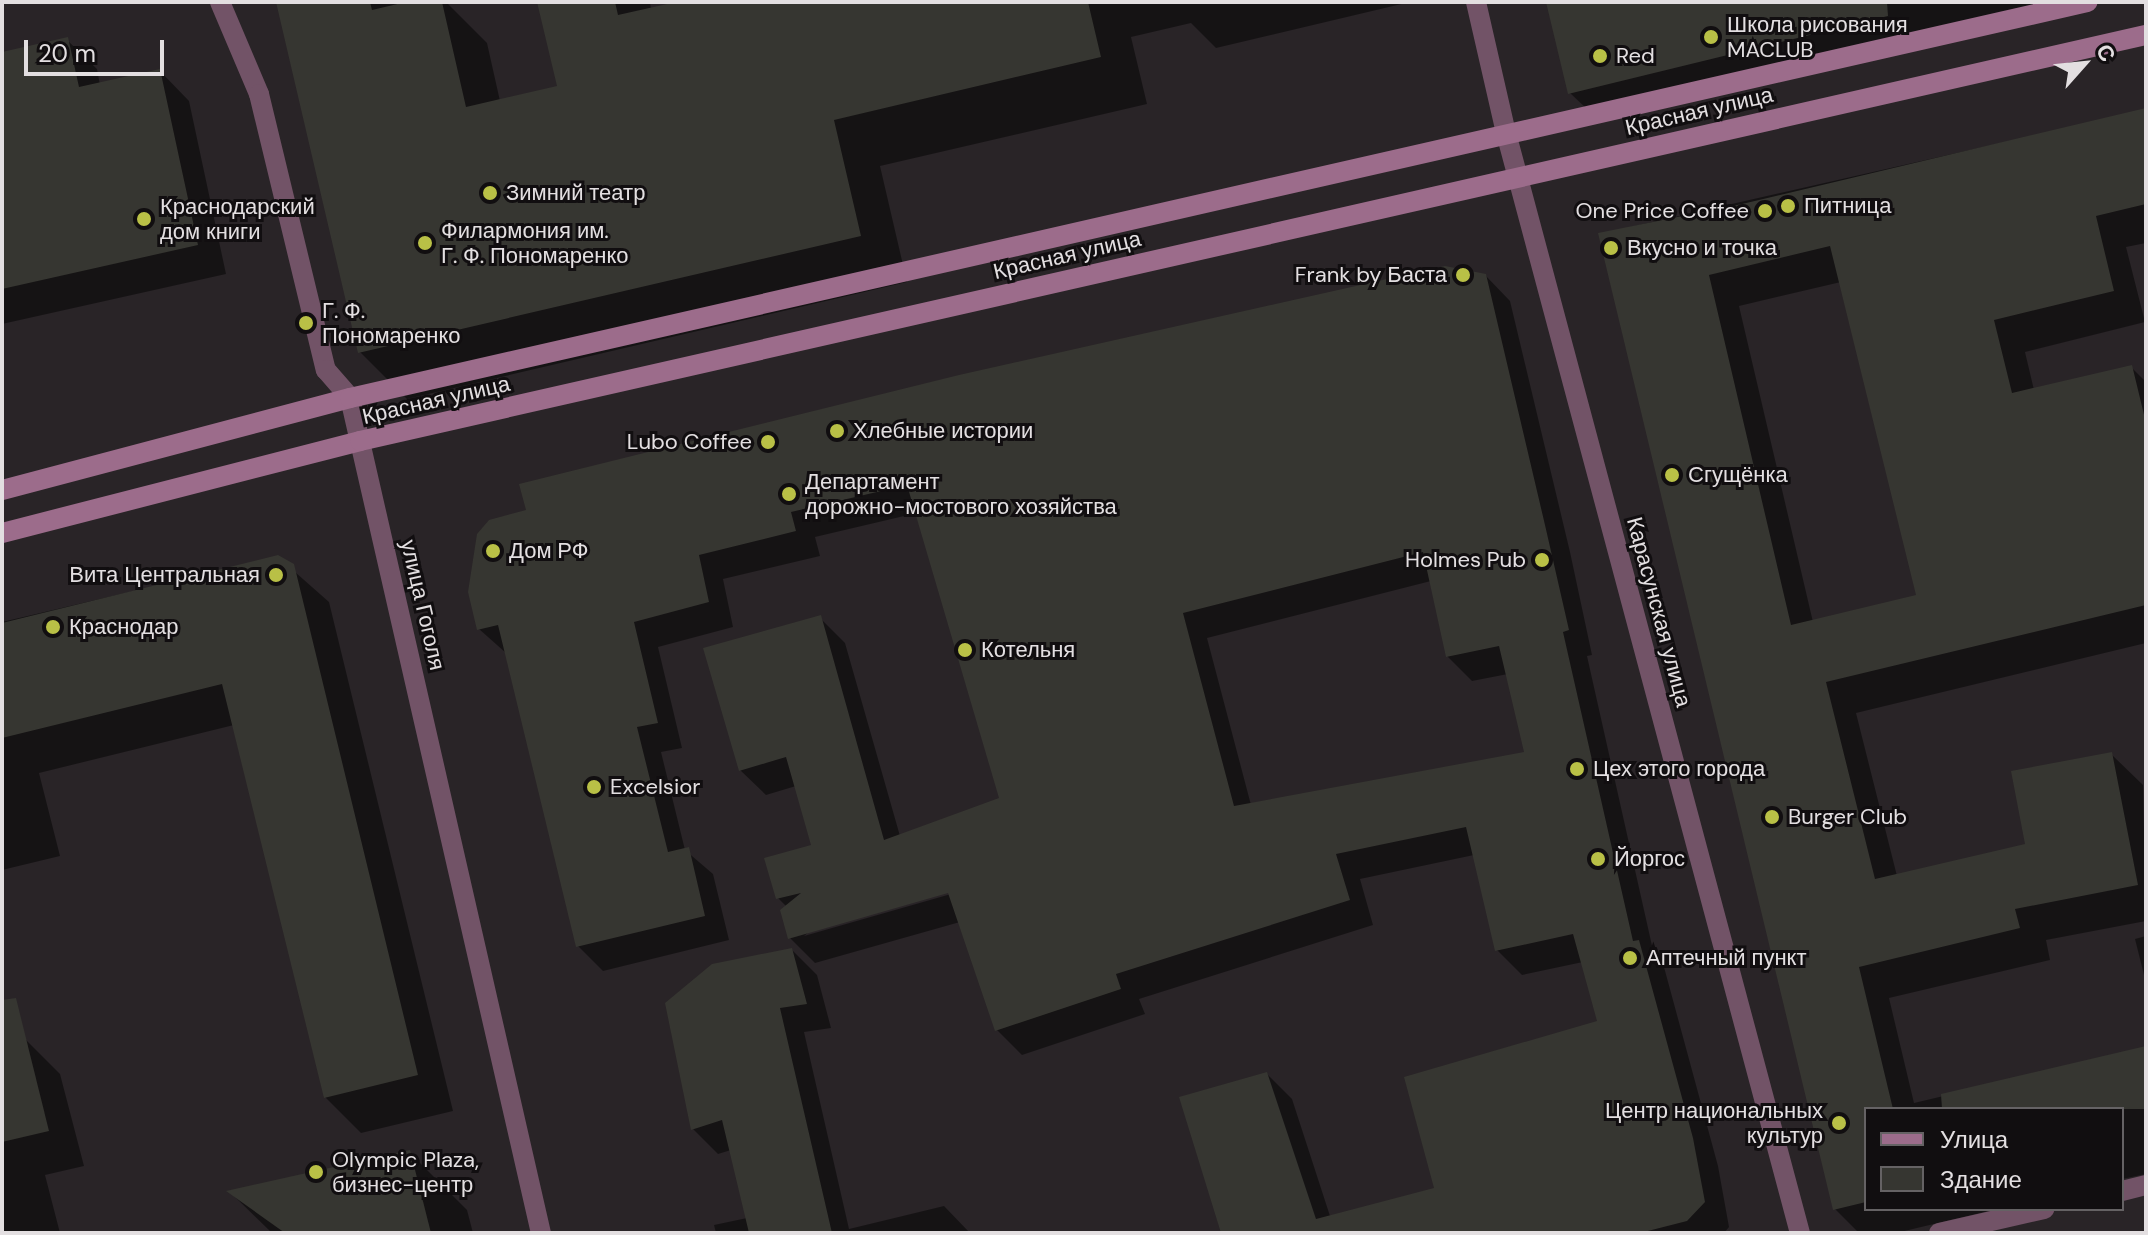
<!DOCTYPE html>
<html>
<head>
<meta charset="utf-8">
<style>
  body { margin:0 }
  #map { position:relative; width:2148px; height:1235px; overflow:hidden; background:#292427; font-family:"DM Sans",sans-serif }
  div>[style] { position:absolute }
  .shadow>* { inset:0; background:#0007 }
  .building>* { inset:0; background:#363631 }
  .pedestrian>* { height:20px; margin:-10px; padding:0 10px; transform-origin:10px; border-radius:10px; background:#725367 }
  .minor>* { height:20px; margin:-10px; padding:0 10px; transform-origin:10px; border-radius:10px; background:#725367 }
  .tertiary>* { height:20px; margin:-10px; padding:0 10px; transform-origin:10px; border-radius:10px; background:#725367 }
  .secondary>* { height:20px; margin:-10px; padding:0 10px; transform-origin:10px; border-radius:10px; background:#9c6c8b }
  .dots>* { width:22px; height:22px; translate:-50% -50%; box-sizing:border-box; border:4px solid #110e10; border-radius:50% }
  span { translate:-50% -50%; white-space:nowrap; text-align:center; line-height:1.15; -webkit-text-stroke:6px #110e10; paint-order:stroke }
  .poi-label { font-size:22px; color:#e3dfe1 }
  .left { translate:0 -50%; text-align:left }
  .right { translate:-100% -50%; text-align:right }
  .street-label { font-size:22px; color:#e3dfe1 }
  .frame { position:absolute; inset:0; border:4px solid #e3dfe1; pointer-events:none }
  .legend { position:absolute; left:1864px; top:1107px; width:260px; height:104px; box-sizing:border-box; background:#110e10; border:2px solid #656264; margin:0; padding:10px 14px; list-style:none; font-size:24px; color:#e3dfe1 }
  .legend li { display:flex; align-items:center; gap:16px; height:40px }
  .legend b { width:40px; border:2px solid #656264 }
  .north { position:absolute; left:2044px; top:24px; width:80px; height:80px; -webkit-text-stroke:6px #110e10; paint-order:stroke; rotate:63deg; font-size:22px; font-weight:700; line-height:32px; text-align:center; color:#e3dfe1 }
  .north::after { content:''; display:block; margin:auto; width:28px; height:36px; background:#e3dfe1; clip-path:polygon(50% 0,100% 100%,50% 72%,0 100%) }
  .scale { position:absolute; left:24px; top:40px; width:140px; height:36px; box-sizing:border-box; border:4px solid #e3dfe1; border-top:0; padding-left:10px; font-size:24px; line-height:28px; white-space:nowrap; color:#e3dfe1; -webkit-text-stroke:6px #110e10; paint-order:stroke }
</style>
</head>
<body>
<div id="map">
  <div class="shadow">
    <div style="clip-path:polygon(278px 2px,446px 2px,487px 43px,500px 101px,559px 88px,539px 2px,650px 2px,651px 10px,731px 2px,1410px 2px,1216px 48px,1191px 23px,1131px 37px,1147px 104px,880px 166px,907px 282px,407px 399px,360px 352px)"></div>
    <div style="clip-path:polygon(1548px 2px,2045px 2px,1589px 111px,1570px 93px)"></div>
    <div style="clip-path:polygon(67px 40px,97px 69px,100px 85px,160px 71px,189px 101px,226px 274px,2px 324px,2px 54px)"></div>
    <div style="clip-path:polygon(evenodd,2146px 110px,2146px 243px,2126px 247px,2145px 322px,2025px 352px,2034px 390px,2131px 367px,2146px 382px,2146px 643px,1856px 713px,1897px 876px,2027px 845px,2111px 754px,2143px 785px,2146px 921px,2046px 940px,2050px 960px,1889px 998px,1914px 1103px,2146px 1048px,2146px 1174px,2122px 1179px,2122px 1109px,1866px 1109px,1866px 1209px,1997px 1209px,1896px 1233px,1859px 1233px,1835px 1209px,1600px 234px,2146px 110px,1841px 282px,1919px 596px,1813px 622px,1739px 306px,1841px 282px)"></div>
    <div style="clip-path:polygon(evenodd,1445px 268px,1485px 275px,1510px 301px,1570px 552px,1592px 655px,1587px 656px,1655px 959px,1664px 967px,1718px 1166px,1729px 1227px,1724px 1233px,1223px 1233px,1267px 1074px,1292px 1099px,1330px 1216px,1437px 1190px,1600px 1023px,1583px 962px,1522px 975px,1497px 950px,1474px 855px,1360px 879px,1373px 925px,1139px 999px,1145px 1014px,1022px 1055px,997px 1030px,960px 922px,815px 963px,790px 938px,787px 907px,778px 898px,813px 846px,796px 786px,766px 795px,740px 770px,820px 618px,845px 643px,900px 836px,1002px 800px,917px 513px,815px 537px,820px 556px,723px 579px,733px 627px,658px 647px,682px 748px,661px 752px,685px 850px,713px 874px,729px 940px,603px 971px,578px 946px,506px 653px,479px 629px,528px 511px,522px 485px,1445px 268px,1431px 581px,1447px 656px,1472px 681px,1508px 674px,1526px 754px,1251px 805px,1207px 638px,1431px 581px,1445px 268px,957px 889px,958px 892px,804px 936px,810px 931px,957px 889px)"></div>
    <div style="clip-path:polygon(278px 557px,329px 602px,453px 1111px,361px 1133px,325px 1097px,234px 725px,39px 773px,60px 856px,2px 870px,2px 622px)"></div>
    <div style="clip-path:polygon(2146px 936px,2146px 983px,2135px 939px)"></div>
    <div style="clip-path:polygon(792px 950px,817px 975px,831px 1028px,804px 1032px,849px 1229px,944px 1206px,970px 1233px,716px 1233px,714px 1225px,747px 1218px,731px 1150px,718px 1154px,693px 1129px)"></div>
    <div style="clip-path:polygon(24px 1038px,60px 1074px,84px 1166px,45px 1175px,60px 1233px,2px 1233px,2px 1044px)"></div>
    <div style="clip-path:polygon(409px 1152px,467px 1210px,473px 1233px,272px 1233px,230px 1192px)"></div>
  </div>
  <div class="building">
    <div style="clip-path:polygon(276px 2px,370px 2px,372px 10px,406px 2px,442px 2px,466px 107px,557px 86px,537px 2px,615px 2px,618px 15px,676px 2px,1088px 2px,1101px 57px,834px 120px,861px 236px,358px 353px)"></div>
    <div style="clip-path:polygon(1546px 2px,1887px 2px,1888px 16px,1568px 94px)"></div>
    <div style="clip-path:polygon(68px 37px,79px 87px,160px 69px,198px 245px,2px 289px,2px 52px)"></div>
    <div style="clip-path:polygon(evenodd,2146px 108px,2146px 204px,2096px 216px,2114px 291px,1994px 320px,2012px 393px,2132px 365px,2146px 423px,2146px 605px,1826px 682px,1875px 879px,2025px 844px,2011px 771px,2112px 752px,2138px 885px,2015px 909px,2020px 928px,1859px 967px,1893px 1109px,1866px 1109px,1866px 1202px,1833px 1210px,1598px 233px,1742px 204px,2146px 108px,1830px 246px,1916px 595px,1791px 625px,1709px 275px,1830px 246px)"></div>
    <div style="clip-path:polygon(evenodd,1445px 266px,1486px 274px,1545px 525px,1569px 630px,1563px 632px,1633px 941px,1639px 940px,1693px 1138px,1705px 1202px,1687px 1221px,1640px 1233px,1221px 1233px,1179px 1097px,1267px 1072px,1316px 1219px,1434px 1188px,1404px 1077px,1597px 1021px,1573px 934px,1495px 951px,1466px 827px,1336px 854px,1350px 900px,1116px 974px,1121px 989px,995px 1031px,948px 893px,788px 939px,780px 910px,801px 893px,776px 899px,764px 858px,811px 845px,786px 757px,739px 771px,703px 648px,821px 615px,884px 840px,999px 798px,907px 485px,791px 512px,796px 531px,699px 555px,709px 602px,634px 622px,658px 723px,637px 727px,668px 852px,689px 847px,705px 916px,576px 947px,498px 625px,477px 630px,468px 592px,477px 534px,489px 520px,526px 510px,519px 484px,959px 375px,1445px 266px,1423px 552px,1446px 657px,1499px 646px,1524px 752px,1234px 806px,1183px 613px,1423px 552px)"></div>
    <div style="clip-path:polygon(278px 555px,294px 564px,418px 1075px,324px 1098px,222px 684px,2px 738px,2px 623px)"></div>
    <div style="clip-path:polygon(792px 948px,807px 1004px,780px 1008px,832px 1233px,749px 1233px,722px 1120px,691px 1130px,665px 1003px,712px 964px)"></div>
    <div style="clip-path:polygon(16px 998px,49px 1131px,2px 1142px,2px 1000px)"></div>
    <div style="clip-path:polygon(2146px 1046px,2146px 1109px,1942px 1109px,1941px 1094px)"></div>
    <div style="clip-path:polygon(410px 1150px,431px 1233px,285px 1233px,226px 1191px)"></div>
  </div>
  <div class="pedestrian">
    <div style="left:220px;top:2px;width:100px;rotate:67deg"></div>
    <div style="left:259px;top:94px;width:284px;rotate:76.4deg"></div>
    <div style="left:326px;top:370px;width:37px;rotate:49deg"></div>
  </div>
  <div class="minor">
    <div style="left:350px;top:398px;width:857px;rotate:77.12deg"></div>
  </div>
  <div class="tertiary">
    <div style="left:1476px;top:2px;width:134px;rotate:77.1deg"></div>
    <div style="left:1506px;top:133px;width:1139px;rotate:75.04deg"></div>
    <div style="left:2122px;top:1191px;width:25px;rotate:-14deg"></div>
    <div style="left:1939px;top:1233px;width:108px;rotate:-12.9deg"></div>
  </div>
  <div class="secondary">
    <div style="left:2px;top:490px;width:360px;rotate:-14.8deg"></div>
    <div style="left:350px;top:398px;width:1782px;rotate:-12.84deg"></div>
    <div style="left:2px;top:533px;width:370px;rotate:-14.4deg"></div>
    <div style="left:360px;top:441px;width:1832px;rotate:-12.81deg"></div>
  </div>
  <div class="dots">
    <div style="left:1711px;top:37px;background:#b9c046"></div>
    <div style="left:1600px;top:56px;background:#b9c046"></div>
    <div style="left:490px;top:193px;background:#b9c046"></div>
    <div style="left:1788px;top:206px;background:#b9c046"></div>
    <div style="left:1765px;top:211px;background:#b9c046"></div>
    <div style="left:144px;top:219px;background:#b9c046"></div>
    <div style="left:425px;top:243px;background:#b9c046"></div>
    <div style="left:1611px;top:248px;background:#b9c046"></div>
    <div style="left:1463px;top:275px;background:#b9c046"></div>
    <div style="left:306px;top:323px;background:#b9c046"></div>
    <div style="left:837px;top:431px;background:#b9c046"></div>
    <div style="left:768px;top:442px;background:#b9c046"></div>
    <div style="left:1672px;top:475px;background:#b9c046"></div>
    <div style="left:789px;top:494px;background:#b9c046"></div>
    <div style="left:493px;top:551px;background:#b9c046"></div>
    <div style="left:1542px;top:560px;background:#b9c046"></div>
    <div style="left:276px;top:575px;background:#b9c046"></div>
    <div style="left:53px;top:627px;background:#b9c046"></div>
    <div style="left:965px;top:650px;background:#b9c046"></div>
    <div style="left:1577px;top:769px;background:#b9c046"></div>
    <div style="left:594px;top:787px;background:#b9c046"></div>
    <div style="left:1772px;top:817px;background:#b9c046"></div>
    <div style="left:1598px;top:859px;background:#b9c046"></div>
    <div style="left:1630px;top:958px;background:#b9c046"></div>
    <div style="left:1839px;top:1123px;background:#b9c046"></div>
    <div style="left:316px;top:1172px;background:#b9c046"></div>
  </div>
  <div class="poi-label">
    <span class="left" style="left:1727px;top:37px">Школа рисования<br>MACLUB</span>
    <span class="left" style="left:1616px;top:56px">Red</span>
    <span class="left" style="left:506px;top:193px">Зимний театр</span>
    <span class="left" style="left:160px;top:219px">Краснодарский<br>дом книги</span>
    <span class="left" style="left:1804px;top:206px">Питница</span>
    <span class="right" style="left:1749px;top:211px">One Price Coffee</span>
    <span class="left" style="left:441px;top:243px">Филармония им.<br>Г. Ф. Пономаренко</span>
    <span class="left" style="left:1627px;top:248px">Вкусно и точка</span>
    <span class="right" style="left:1447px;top:275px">Frank by Баста</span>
    <span class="left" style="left:322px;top:323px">Г. Ф.<br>Пономаренко</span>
    <span class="left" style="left:853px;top:431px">Хлебные истории</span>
    <span class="right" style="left:752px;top:442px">Lubo Coffee</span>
    <span class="left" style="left:1688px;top:475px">Сгущёнка</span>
    <span class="left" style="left:805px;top:494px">Департамент<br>дорожно-мостового хозяйства</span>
    <span class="left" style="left:509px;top:551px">Дом РФ</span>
    <span class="right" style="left:1526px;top:560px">Holmes Pub</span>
    <span class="right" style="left:260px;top:575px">Вита Центральная</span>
    <span class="left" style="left:69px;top:627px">Краснодар</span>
    <span class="left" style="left:981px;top:650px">Котельня</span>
    <span class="left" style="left:1593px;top:769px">Цех этого города</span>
    <span class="left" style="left:610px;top:787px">Excelsior</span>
    <span class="left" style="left:1788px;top:817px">Burger Club</span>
    <span class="left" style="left:1614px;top:859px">Йоргос</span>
    <span class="left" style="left:1646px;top:958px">Аптечный пункт</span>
    <span class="right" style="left:1823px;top:1123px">Центр национальных<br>культур</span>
    <span class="left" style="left:332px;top:1172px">Olympic Plaza,<br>бизнес-центр</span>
  </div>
  <div class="street-label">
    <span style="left:1699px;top:111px;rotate:-13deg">Красная улица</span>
    <span style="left:1067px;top:255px;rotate:-13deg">Красная улица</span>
    <span style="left:436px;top:400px;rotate:-13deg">Красная улица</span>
    <span style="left:423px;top:605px;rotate:77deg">улица Гоголя</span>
    <span style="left:1659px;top:612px;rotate:75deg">Карасунская улица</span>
  </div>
  <div class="frame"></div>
  <ul class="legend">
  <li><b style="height:10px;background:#9c6c8b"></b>Улица</li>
  <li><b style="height:22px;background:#363631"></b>Здание</li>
  </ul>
  <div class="north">С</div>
  <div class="scale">20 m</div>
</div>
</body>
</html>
